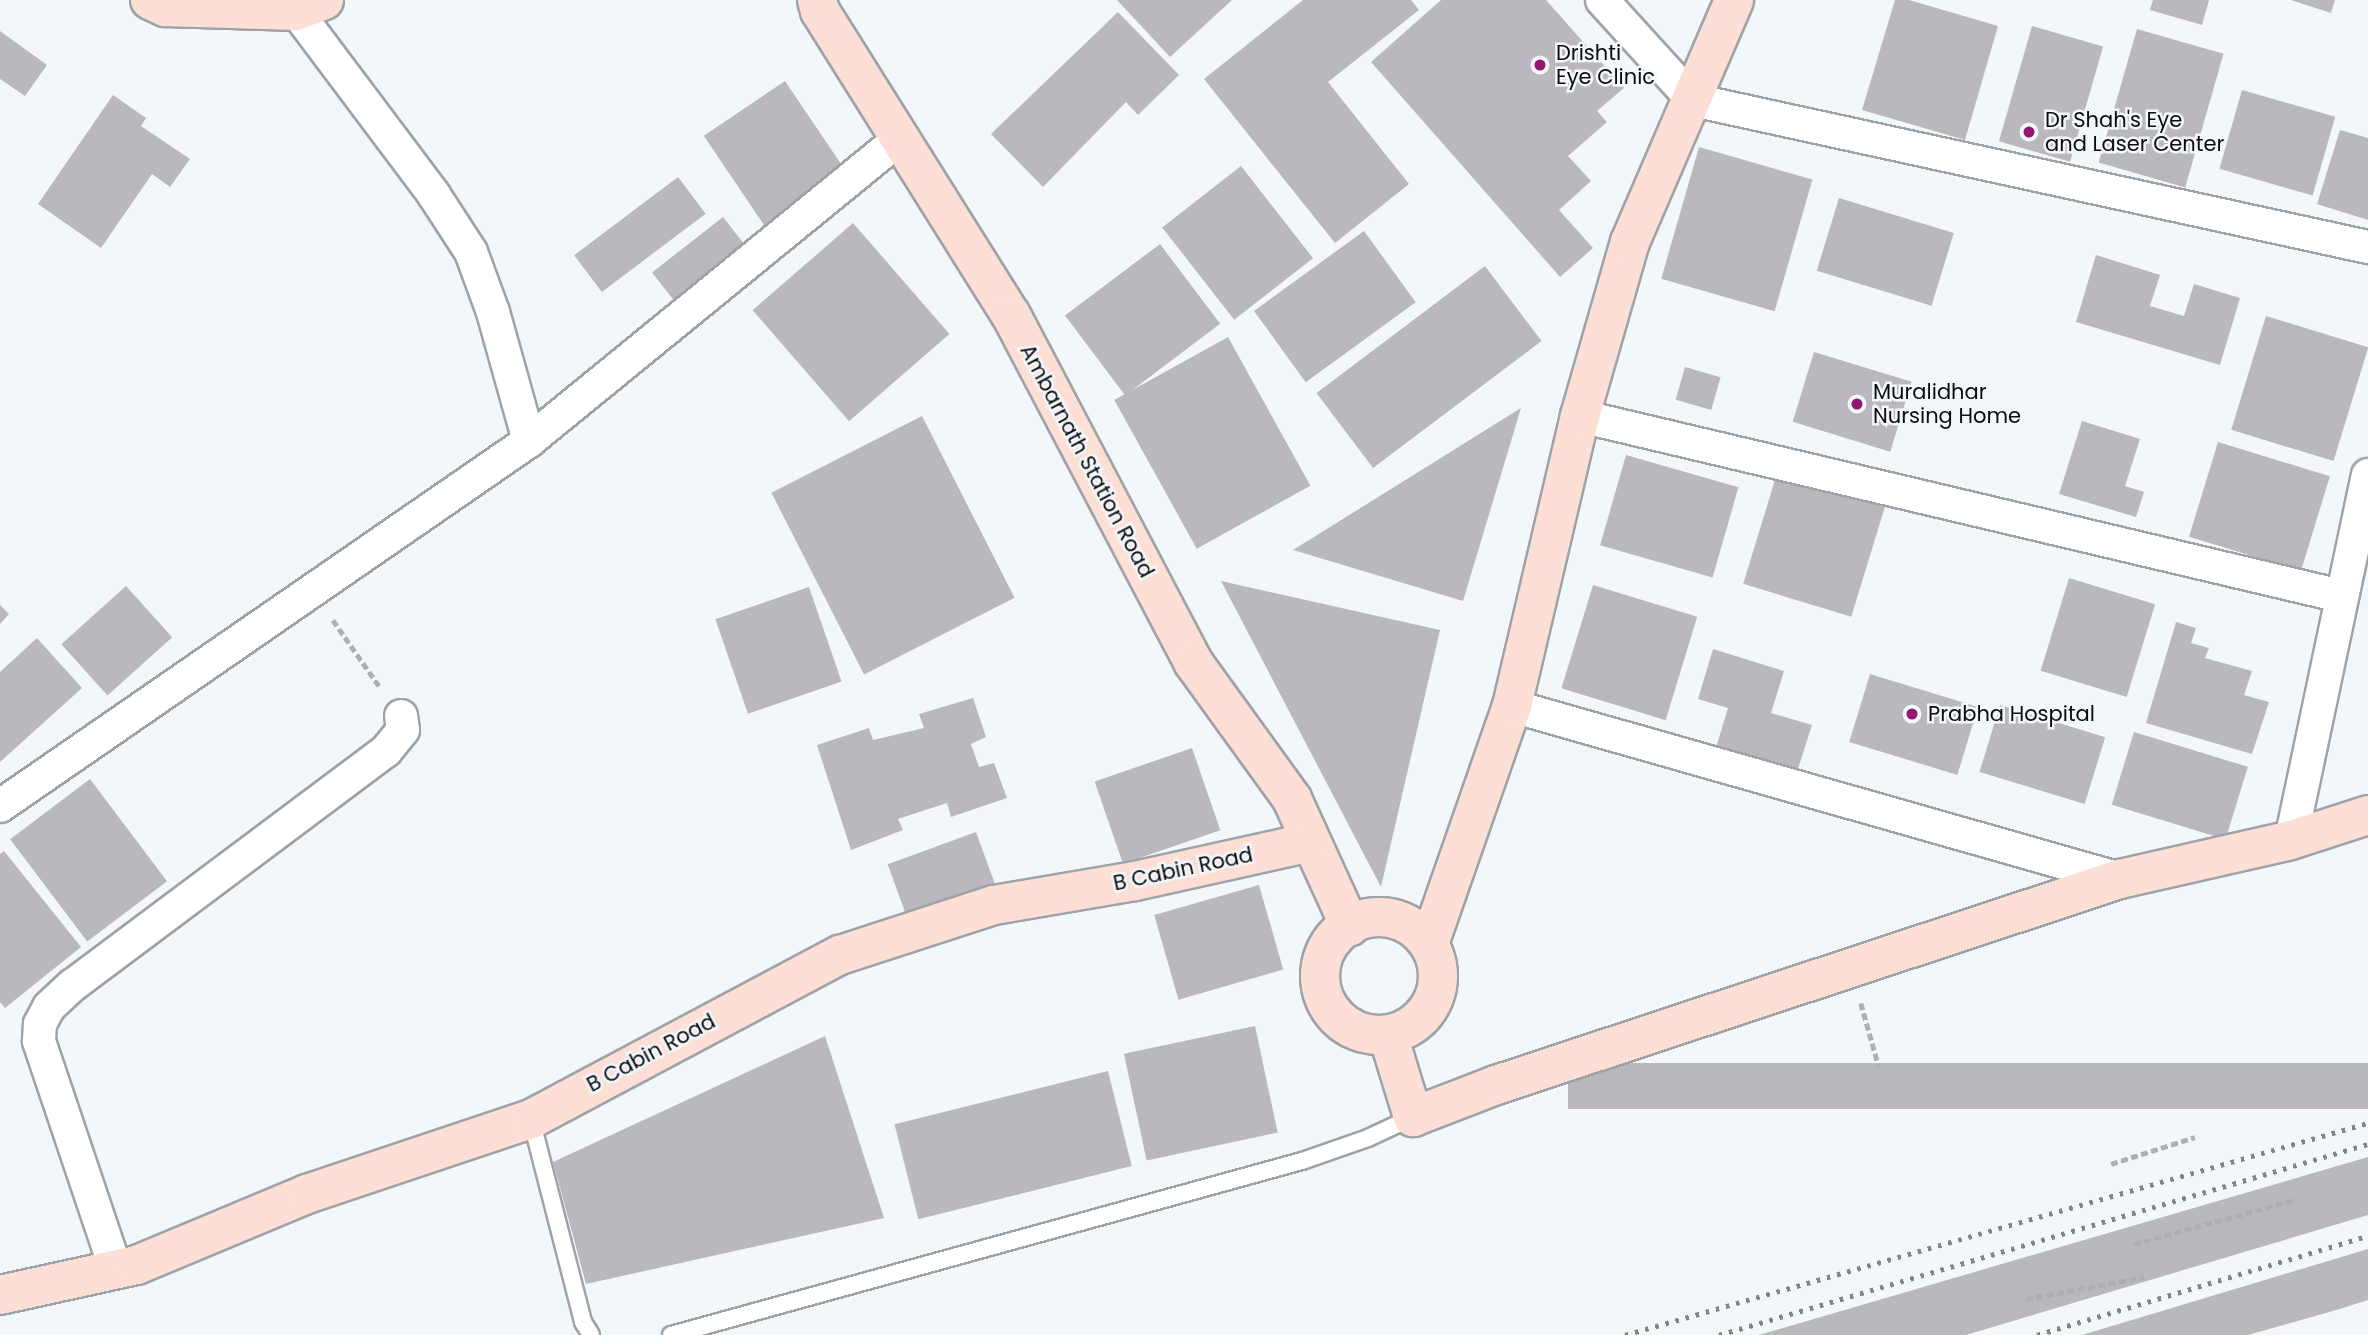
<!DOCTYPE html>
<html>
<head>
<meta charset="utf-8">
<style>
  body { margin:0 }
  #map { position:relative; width:2368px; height:1335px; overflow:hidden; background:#f2f7fc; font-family:Poppins,sans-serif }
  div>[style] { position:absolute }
  .building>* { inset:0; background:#bab8be; transform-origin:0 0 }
  .path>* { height:4.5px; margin-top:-2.25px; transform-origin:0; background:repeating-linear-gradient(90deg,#acb0b4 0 7px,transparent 0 10.5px) }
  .roads { filter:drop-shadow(2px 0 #9ea3a8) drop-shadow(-2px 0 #9ea3a8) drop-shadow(0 2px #9ea3a8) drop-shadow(0 -2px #9ea3a8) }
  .lane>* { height:16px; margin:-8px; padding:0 8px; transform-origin:8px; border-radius:8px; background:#fff }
  .street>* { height:32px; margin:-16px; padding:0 16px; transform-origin:16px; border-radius:16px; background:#fff }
  .secondary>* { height:38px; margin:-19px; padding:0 19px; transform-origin:19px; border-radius:19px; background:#fedfd5 }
  .secondary>.ring { margin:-19px; padding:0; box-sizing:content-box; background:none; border:38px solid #fedfd5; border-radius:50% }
  .rail>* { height:5px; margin-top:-2.5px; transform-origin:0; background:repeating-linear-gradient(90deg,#828588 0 3.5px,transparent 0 10.5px) }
  .dots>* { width:19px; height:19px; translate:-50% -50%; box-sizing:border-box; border:4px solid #f2f7fc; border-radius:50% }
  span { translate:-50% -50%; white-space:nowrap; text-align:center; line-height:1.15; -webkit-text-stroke:5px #f2f7fc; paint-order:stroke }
  .poi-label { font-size:21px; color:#0a0c0d }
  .left { translate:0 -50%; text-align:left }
  .street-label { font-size:21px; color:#0a0c0d }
</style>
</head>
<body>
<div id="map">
  <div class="building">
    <div style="clip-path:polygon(1117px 0,1232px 0,1170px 57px)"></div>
    <div style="clip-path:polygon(1303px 0,1411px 0,1419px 10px,1328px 82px,1409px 184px,1335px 243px,1204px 79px)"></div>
    <div style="clip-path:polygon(1441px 0,1546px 0,1624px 88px,1597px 111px,1607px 122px,1568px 156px,1591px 181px,1559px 210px,1593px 248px,1560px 277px,1371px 62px)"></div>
    <div style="clip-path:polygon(1895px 0,1909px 0,1998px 26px,1965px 140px,1862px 110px)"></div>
    <div style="clip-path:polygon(2153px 0,2209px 0,2202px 25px,2150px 10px)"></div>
    <div style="clip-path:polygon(2291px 0,2335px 0,2331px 13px)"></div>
    <div style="clip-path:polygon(1118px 12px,1179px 75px,1138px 115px,1126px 102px,1043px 187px,991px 134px)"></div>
    <div style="left:2032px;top:26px;width:74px;height:120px;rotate:16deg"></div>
    <div style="left:2137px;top:29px;width:90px;height:139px;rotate:16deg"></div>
    <div style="clip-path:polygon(0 31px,47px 65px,25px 96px,0 79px)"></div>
    <div style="left:785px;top:81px;width:109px;height:98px;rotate:56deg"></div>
    <div style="left:2242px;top:90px;width:97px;height:82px;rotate:16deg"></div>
    <div style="clip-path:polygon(113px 95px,146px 118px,141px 126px,190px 159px,170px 187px,152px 174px,101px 248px,38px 204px)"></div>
    <div style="clip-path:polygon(2340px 130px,2368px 138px,2368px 220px,2317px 204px)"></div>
    <div style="left:1699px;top:147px;width:118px;height:137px;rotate:16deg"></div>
    <div style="left:1241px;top:166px;width:117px;height:100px;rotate:52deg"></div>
    <div style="left:678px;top:177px;width:46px;height:130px;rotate:53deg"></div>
    <div style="left:1839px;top:198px;width:120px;height:76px;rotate:17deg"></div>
    <div style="left:723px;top:217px;width:50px;height:90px;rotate:52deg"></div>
    <div style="left:853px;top:223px;width:147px;height:133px;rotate:49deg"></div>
    <div style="left:1364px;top:231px;width:88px;height:136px;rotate:54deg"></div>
    <div style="left:1160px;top:244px;width:100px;height:119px;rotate:53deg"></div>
    <div style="clip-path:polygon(2096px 255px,2160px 275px,2150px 306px,2184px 316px,2194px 284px,2240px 298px,2220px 365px,2076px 322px)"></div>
    <div style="left:1485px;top:266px;width:94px;height:211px;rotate:53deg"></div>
    <div style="left:2266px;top:316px;width:107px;height:119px;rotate:17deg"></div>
    <div style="left:1228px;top:337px;width:170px;height:130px;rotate:61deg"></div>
    <div style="left:1814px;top:352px;width:102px;height:73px;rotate:17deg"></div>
    <div style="left:1685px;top:367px;width:37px;height:34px;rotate:16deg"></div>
    <div style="clip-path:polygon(1521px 408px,1463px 601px,1293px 550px)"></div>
    <div style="left:922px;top:416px;width:204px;height:169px;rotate:63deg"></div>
    <div style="clip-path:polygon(2082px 421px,2140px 439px,2125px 486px,2144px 492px,2136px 517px,2059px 494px)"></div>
    <div style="left:2218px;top:442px;width:117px;height:99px;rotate:17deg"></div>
    <div style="left:1626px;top:455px;width:117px;height:94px;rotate:16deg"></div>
    <div style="left:1778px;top:470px;width:113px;height:119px;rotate:17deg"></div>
    <div style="left:2069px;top:578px;width:90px;height:97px;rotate:17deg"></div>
    <div style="clip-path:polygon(1221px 581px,1440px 630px,1381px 887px)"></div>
    <div style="left:1593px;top:585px;width:109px;height:108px;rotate:17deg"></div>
    <div style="left:126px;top:586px;width:69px;height:87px;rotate:48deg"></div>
    <div style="left:809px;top:587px;width:100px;height:99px;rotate:71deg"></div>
    <div style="clip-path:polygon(0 605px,9px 614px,0 624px)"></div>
    <div style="clip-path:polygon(2176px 622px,2196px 628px,2191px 643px,2209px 648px,2205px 658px,2252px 671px,2244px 695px,2269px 702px,2252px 754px,2146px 723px)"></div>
    <div style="clip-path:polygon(37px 638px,82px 688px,0 762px,0 672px)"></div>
    <div style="clip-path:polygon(1713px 649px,1784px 671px,1771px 713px,1812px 725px,1795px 778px,1714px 754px,1728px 708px,1698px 699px)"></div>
    <div style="left:1870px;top:674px;width:113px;height:71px;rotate:17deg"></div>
    <div style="clip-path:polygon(973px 698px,986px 737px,971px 744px,979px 767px,994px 763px,1007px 798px,951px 817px,947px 803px,898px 819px,903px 830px,851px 850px,817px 745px,869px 728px,873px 740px,924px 728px,919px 714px)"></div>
    <div style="left:2000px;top:705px;width:110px;height:70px;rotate:17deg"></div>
    <div style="left:2134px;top:732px;width:119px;height:76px;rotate:17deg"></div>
    <div style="left:1192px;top:748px;width:87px;height:103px;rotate:71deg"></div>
    <div style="left:90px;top:779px;width:128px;height:100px;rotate:53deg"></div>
    <div style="left:976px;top:832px;width:65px;height:94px;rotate:70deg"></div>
    <div style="clip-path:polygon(4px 851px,81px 947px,5px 1008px,0 1002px,0 854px)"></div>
    <div style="left:1259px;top:885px;width:88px;height:109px;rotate:74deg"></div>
    <div style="left:1255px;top:1026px;width:109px;height:134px;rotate:78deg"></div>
    <div style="clip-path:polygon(825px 1036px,884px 1218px,586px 1284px,553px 1162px)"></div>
    <div style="left:2368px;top:1063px;width:46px;height:800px;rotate:90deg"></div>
    <div style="left:1108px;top:1071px;width:98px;height:220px;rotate:76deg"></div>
    <div style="clip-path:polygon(2368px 1157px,2368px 1215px,1966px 1335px,1759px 1335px)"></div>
    <div style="clip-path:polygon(2368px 1249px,2368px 1300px,2333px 1311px,2248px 1335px,2082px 1335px)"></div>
  </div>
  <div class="path">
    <div style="left:333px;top:620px;width:82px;rotate:55deg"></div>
    <div style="left:1861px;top:1003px;width:66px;rotate:74.3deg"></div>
    <div style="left:2111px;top:1164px;width:88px;rotate:-17.8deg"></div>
    <div style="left:2134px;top:1244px;width:169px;rotate:-15.4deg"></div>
    <div style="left:2026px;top:1299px;width:120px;rotate:-10.6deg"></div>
  </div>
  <div class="roads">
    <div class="lane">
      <div style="left:531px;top:1119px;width:210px;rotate:75.6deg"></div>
      <div style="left:583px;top:1322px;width:15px;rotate:58deg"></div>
      <div style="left:671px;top:1335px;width:655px;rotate:-15.42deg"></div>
      <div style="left:1302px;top:1161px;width:70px;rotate:-19.2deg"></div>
      <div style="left:1368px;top:1138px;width:50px;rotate:-25deg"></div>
    </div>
    <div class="street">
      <div style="left:1602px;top:0;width:135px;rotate:47.7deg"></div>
      <div style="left:1693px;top:100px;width:691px;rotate:12.29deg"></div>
      <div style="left:296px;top:11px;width:230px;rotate:53.1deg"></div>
      <div style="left:434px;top:195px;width:68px;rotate:57deg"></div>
      <div style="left:471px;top:252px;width:64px;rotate:69.9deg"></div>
      <div style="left:493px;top:312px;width:134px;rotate:74.4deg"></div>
      <div style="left:1580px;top:416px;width:782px;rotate:13.31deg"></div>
      <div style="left:1512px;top:706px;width:632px;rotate:15.88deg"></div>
      <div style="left:0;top:806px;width:643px;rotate:-34.6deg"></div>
      <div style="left:529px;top:441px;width:481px;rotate:-39.2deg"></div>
      <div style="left:2291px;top:840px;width:373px;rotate:-78.1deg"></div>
      <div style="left:116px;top:1270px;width:242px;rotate:-108.6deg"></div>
      <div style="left:39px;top:1041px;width:17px;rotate:-87deg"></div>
      <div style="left:40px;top:1024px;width:19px;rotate:-62deg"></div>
      <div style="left:49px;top:1007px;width:33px;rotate:-43deg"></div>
      <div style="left:73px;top:985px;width:391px;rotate:-36.8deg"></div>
      <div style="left:386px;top:751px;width:27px;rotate:-51deg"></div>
      <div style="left:403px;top:730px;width:14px;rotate:-98deg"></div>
    </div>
    <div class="secondary">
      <div style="left:150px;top:0;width:17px;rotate:25deg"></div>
      <div style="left:165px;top:7px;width:131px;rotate:1.7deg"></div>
      <div style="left:296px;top:11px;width:30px;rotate:-21deg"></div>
      <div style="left:817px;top:0;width:11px;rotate:75deg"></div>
      <div style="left:820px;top:11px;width:359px;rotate:57.9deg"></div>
      <div style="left:1011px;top:315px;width:392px;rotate:62.3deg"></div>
      <div style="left:1193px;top:662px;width:169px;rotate:54.1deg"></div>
      <div style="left:1292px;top:799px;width:140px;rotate:65.5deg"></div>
      <div class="ring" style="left:1320px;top:917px;width:80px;height:80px"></div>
      <div style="left:1429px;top:944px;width:252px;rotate:-70.8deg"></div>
      <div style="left:1512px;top:706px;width:298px;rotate:-76.8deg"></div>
      <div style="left:1580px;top:416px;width:181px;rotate:-74deg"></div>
      <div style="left:1630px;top:242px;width:263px;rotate:-66.7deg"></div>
      <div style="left:1388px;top:1035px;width:86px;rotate:73deg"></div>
      <div style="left:1413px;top:1117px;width:89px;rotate:-21.1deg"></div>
      <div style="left:1496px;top:1085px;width:657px;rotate:-18.27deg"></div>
      <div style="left:2120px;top:879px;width:175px;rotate:-12.8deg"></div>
      <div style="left:2291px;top:840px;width:81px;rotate:-18deg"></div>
      <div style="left:0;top:1295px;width:140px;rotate:-12.4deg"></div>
      <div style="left:137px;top:1265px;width:184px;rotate:-22.7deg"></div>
      <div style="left:307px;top:1194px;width:236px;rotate:-18.5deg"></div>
      <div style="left:531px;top:1119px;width:350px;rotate:-28deg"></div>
      <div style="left:840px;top:955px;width:162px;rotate:-18deg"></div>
      <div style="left:994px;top:905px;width:143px;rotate:-9.7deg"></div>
      <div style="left:1135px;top:881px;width:180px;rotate:-12.5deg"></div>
    </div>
  </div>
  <div class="rail">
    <div style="left:1625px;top:1335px;width:773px;rotate:-15.93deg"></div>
    <div style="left:1719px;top:1335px;width:677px;rotate:-16.4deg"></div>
    <div style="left:2037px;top:1335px;width:345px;rotate:-16.7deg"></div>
  </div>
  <div class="dots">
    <div style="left:1540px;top:65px;background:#931570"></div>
    <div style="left:2029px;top:132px;background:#931570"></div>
    <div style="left:1857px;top:404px;background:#931570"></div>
    <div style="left:1912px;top:714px;background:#931570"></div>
  </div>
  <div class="poi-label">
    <span class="left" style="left:1556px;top:65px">Drishti<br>Eye Clinic</span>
    <span class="left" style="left:2045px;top:132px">Dr Shah's Eye<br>and Laser Center</span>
    <span class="left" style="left:1873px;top:404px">Muralidhar<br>Nursing Home</span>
    <span class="left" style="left:1928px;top:714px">Prabha Hospital</span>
  </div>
  <div class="street-label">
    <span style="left:1087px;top:461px;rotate:62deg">Ambarnath Station Road</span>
    <span style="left:1183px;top:869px;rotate:-12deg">B Cabin Road</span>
    <span style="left:651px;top:1053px;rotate:-28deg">B Cabin Road</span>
  </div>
</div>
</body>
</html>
